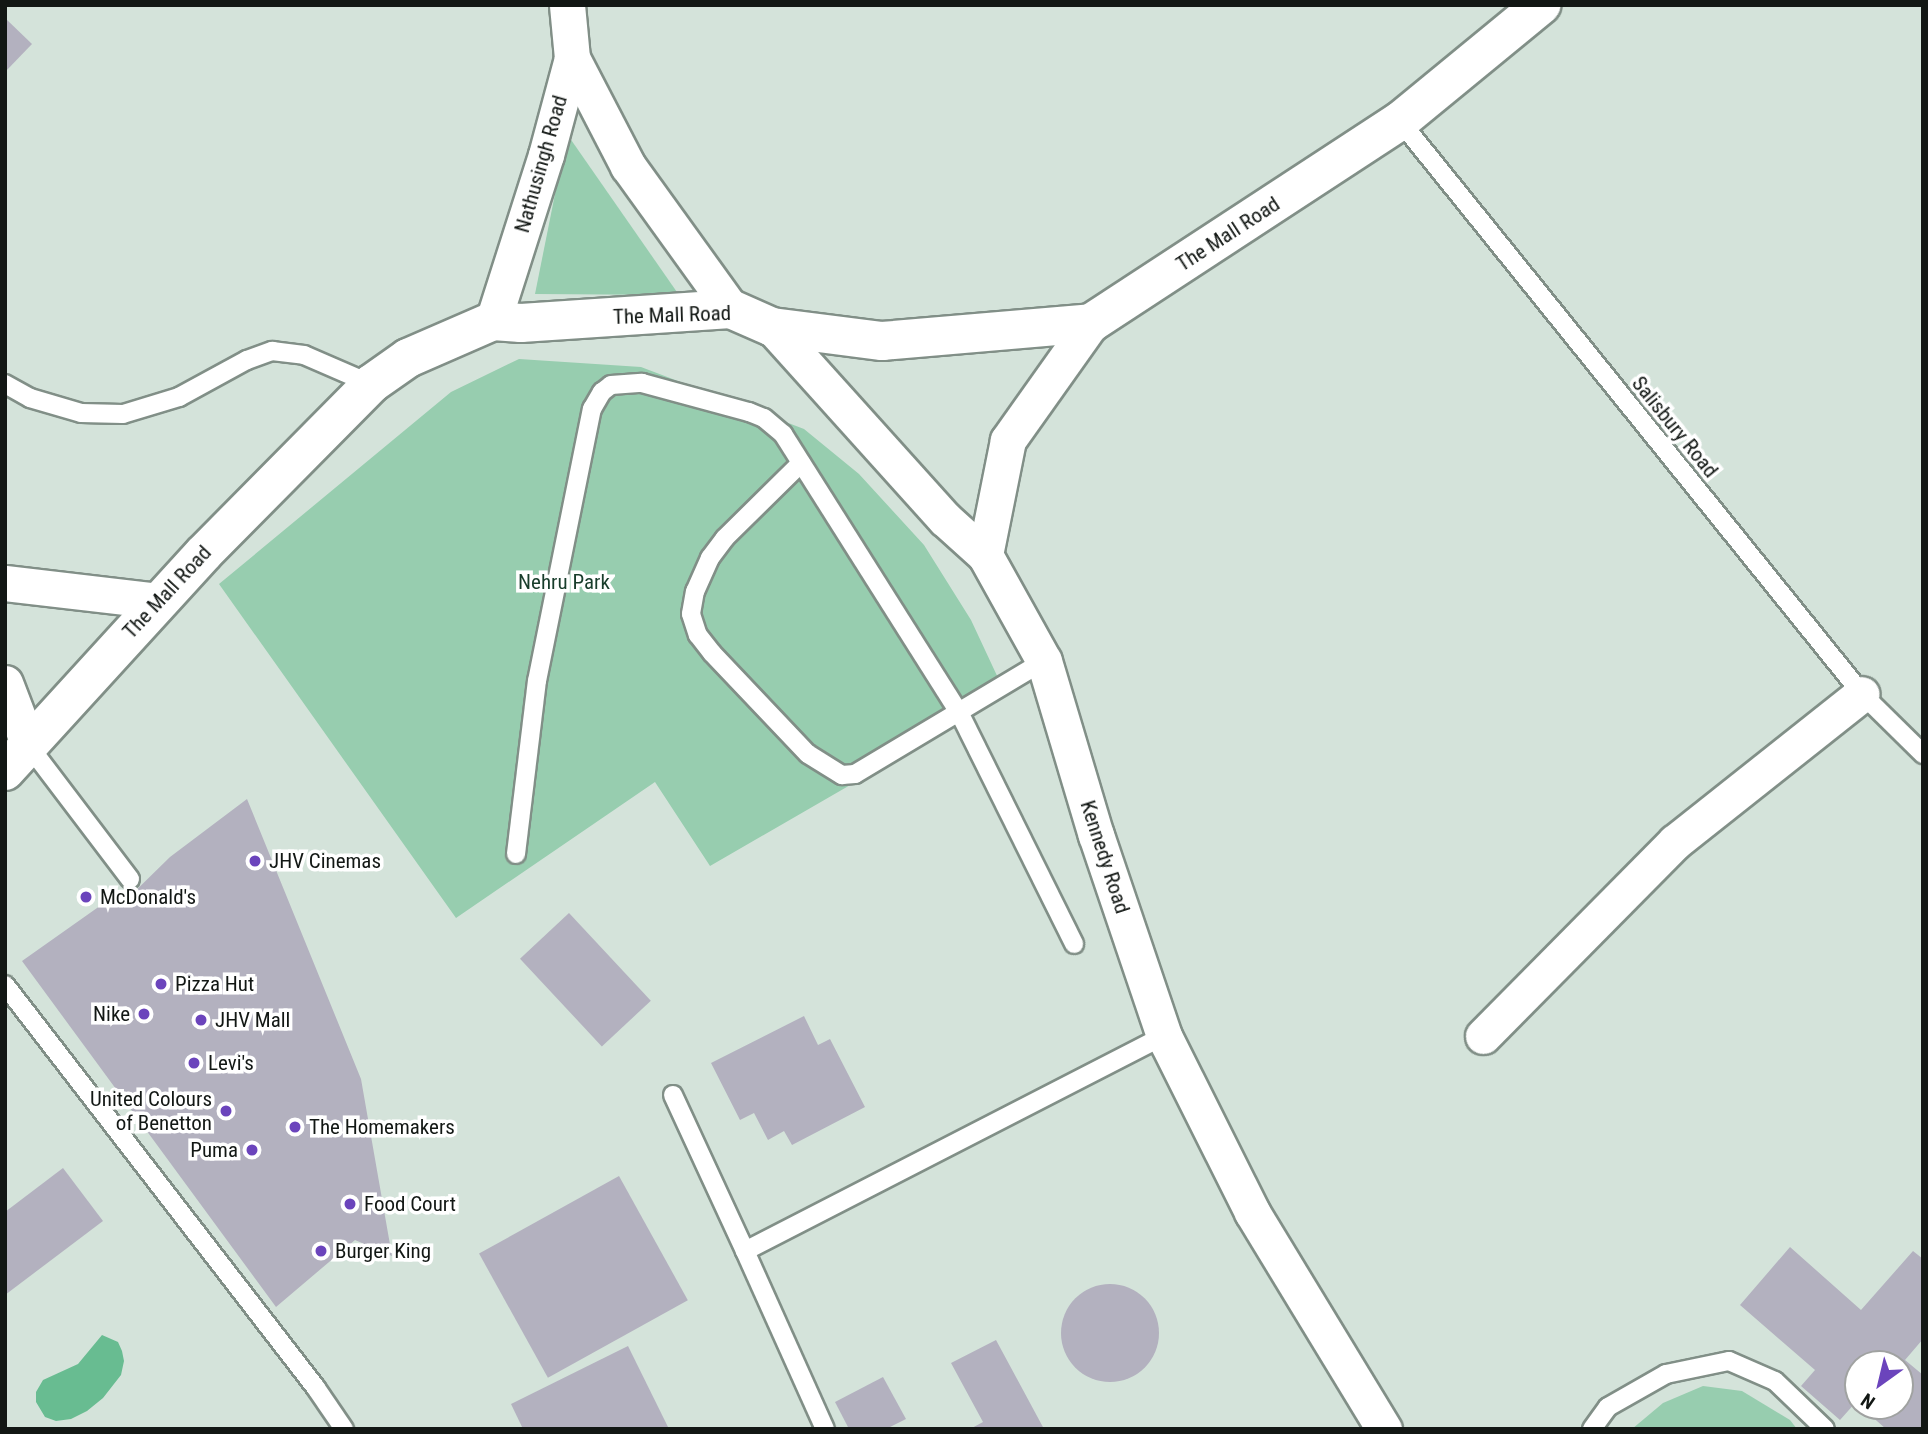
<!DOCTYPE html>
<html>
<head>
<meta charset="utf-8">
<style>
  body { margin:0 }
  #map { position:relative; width:1928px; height:1434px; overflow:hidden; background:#d4e3da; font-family:"Roboto Condensed",sans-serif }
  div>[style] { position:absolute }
  .green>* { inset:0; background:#97cdaf }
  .water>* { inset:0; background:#68bc91 }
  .building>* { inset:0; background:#b3b1bf; transform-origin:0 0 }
  .round { border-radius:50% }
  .roads { filter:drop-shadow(2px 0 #818f87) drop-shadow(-2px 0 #818f87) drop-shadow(0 2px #818f87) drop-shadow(0 -2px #818f87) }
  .service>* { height:18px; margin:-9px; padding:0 9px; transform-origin:9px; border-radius:9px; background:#fff }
  .minor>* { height:35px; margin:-17.5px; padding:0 17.5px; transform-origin:17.5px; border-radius:17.5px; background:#fff }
  .tertiary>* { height:38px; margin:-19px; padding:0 19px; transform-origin:19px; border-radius:19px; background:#fff }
  .dots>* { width:19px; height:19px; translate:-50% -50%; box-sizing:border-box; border:4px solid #fff; border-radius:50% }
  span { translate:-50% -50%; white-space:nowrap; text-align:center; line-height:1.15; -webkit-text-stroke:7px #fff; paint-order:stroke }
  .street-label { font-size:21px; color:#121714 }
  .park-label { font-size:21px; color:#183d2b }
  .poi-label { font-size:21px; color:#121714 }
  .left { translate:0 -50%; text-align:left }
  .right { translate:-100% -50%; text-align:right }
  .frame { position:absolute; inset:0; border:7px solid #121714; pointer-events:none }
  .north { position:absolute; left:1844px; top:1350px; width:70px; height:70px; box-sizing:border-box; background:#fff; border:2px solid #a0a2a1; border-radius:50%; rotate:214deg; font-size:19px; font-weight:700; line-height:28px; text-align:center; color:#121714 }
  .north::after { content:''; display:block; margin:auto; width:24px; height:32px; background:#6b44bc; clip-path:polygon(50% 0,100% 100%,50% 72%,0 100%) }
</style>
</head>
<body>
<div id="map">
  <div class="green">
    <div style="clip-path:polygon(567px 134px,679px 295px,535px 294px)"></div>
    <div style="clip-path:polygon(519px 359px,641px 367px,804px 429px,859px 474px,924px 545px,971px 620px,1006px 695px,710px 866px,655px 782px,456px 918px,219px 584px,451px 392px)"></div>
    <div style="clip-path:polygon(1703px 1386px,1742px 1391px,1790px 1420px,1797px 1429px,1632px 1429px,1663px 1403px)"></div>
  </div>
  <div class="water">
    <div style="clip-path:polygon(102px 1335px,118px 1342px,122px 1351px,124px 1361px,121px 1375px,103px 1398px,87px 1411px,71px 1419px,56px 1421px,45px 1417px,36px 1402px,36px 1392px,43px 1380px,78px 1364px)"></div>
  </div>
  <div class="building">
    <div style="clip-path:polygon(5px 18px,32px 44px,5px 72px)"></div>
    <div style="clip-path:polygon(247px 799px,361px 1079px,392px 1256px,355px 1240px,276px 1307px,22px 961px,114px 896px,120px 906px,170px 857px)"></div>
    <div style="left:569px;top:913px;width:120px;height:67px;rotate:47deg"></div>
    <div style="clip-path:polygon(804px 1016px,818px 1045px,830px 1039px,865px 1107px,792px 1145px,784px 1131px,768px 1140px,754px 1113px,740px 1120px,711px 1063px)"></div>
    <div style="clip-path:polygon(63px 1168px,103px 1221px,5px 1295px,5px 1212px)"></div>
    <div style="left:619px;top:1176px;width:142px;height:160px;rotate:61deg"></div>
    <div style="clip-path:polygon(1790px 1247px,1861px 1310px,1913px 1251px,1923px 1259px,1923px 1339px,1905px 1360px,1923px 1375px,1923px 1429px,1886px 1429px,1860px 1406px,1900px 1406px,1900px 1364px,1858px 1364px,1858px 1404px,1856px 1402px,1840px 1420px,1801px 1386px,1815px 1370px,1740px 1305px)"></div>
    <div class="round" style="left:1061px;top:1284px;width:98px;height:98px"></div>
    <div style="clip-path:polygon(996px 1340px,1044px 1429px,970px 1429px,983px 1422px,951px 1363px)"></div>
    <div style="clip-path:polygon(628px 1346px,669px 1429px,523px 1429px,511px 1404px)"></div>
    <div style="clip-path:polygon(883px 1377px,906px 1419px,886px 1429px,849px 1429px,835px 1402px)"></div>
  </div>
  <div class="roads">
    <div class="service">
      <div style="left:1400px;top:121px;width:736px;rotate:51.12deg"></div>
      <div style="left:1862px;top:694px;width:86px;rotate:44.5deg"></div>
      <div style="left:5px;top:384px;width:29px;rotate:29deg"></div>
      <div style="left:30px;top:398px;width:53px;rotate:16.4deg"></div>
      <div style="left:81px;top:413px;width:42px;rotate:1.4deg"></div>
      <div style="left:123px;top:414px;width:59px;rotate:-16.9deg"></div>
      <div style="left:179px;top:397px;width:77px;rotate:-28.6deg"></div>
      <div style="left:247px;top:360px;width:27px;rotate:-20deg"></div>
      <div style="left:272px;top:351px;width:32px;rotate:7deg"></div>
      <div style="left:304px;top:355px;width:73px;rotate:23.4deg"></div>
      <div style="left:801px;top:463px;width:107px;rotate:135.4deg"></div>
      <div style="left:725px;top:538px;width:25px;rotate:127deg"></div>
      <div style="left:710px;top:558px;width:36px;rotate:114deg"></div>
      <div style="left:695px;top:591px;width:23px;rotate:100deg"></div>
      <div style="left:691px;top:614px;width:22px;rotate:72deg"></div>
      <div style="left:698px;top:635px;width:23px;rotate:52deg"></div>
      <div style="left:712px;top:653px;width:139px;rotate:46.5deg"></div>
      <div style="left:808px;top:754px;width:40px;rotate:32deg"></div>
      <div style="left:842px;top:775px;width:13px;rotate:-4deg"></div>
      <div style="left:855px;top:774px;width:220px;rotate:-30.9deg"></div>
      <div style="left:29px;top:746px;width:167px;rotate:52.8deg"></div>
      <div style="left:516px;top:854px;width:174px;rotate:-83.1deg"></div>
      <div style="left:537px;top:681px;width:278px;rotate:-78.6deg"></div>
      <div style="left:592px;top:409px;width:20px;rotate:-60deg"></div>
      <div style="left:602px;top:392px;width:11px;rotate:-38deg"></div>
      <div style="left:611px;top:385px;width:31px;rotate:-4deg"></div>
      <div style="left:642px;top:383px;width:111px;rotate:15.2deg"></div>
      <div style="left:749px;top:412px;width:16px;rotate:22deg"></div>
      <div style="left:764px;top:418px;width:25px;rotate:40deg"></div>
      <div style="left:783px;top:434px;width:329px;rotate:57.7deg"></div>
      <div style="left:959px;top:712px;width:259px;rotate:63.6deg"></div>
      <div style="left:5px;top:985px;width:509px;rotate:52.34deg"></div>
      <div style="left:316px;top:1388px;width:50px;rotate:55.7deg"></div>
      <div style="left:673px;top:1095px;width:172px;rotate:65.2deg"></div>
      <div style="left:745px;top:1251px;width:471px;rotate:-27.2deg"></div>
      <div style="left:745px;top:1251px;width:195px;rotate:65.8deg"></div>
      <div style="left:1592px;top:1429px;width:27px;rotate:-54deg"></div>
      <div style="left:1608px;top:1407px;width:67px;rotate:-29.6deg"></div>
      <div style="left:1666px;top:1374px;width:64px;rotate:-11.7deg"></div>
      <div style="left:1729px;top:1361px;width:50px;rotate:23.5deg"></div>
      <div style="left:1775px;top:1381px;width:69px;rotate:43.8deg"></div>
    </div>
    <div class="minor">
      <div style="left:572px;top:58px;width:122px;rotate:62.6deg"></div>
      <div style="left:628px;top:166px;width:176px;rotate:54.2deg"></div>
      <div style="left:493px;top:321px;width:174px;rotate:-72.3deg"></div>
      <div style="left:546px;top:155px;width:100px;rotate:-75deg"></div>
      <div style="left:572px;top:58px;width:53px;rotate:-95.4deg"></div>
      <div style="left:772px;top:327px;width:258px;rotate:48deg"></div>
      <div style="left:945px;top:519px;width:54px;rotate:42deg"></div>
      <div style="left:985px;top:555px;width:121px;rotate:60.9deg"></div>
      <div style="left:1044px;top:661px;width:182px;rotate:73.4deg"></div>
      <div style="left:1096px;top:835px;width:212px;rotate:71.3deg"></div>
      <div style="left:1164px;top:1036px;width:197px;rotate:63.4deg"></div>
      <div style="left:1252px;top:1212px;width:254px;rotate:58.7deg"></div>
      <div style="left:985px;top:555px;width:117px;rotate:-78.7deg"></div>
      <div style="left:1008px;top:440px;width:143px;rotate:-54.6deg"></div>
      <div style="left:5px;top:583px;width:154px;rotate:6.7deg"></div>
      <div style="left:5px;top:683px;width:67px;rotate:69.1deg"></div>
      <div style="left:1483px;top:1036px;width:273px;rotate:-45.3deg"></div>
      <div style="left:1675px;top:842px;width:238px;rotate:-38.4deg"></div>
    </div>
    <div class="tertiary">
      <div style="left:5px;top:771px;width:295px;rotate:-47.6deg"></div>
      <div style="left:204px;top:553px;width:238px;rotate:-45.3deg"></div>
      <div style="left:371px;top:384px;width:45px;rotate:-35.1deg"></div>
      <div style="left:408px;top:358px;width:93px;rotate:-23.5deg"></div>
      <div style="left:493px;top:321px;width:28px;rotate:4deg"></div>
      <div style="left:521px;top:323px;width:210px;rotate:-3.8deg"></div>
      <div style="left:731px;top:309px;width:45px;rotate:23.7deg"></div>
      <div style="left:772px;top:327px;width:111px;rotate:7.3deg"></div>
      <div style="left:882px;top:341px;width:210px;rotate:-4.9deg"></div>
      <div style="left:1091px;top:323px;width:369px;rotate:-33.2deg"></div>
      <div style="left:1400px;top:121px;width:183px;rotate:-39.4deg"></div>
    </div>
  </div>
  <div class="dots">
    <div style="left:255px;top:861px;background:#6b44bc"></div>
    <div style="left:86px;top:897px;background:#6b44bc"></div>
    <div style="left:161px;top:984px;background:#6b44bc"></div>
    <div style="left:144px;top:1014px;background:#6b44bc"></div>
    <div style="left:201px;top:1020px;background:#6b44bc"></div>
    <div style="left:194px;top:1063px;background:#6b44bc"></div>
    <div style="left:226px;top:1111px;background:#6b44bc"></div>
    <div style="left:295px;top:1127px;background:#6b44bc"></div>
    <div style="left:252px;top:1150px;background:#6b44bc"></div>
    <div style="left:350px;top:1204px;background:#6b44bc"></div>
    <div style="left:321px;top:1251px;background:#6b44bc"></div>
  </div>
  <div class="street-label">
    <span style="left:541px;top:164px;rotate:-74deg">Nathusingh Road</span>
    <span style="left:1228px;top:234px;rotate:-33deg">The Mall Road</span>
    <span style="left:672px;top:315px;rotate:-2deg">The Mall Road</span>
    <span style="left:1675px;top:427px;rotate:51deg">Salisbury Road</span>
    <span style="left:167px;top:592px;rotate:-47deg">The Mall Road</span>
    <span style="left:1105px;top:857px;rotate:72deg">Kennedy Road</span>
  </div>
  <div class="park-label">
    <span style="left:564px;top:582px">Nehru Park</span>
  </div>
  <div class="poi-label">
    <span class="left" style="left:269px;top:861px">JHV Cinemas</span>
    <span class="left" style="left:100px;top:897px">McDonald's</span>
    <span class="left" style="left:175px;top:984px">Pizza Hut</span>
    <span class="right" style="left:130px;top:1014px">Nike</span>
    <span class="left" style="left:215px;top:1020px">JHV Mall</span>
    <span class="left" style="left:208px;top:1063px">Levi's</span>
    <span class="right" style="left:212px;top:1111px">United Colours<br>of Benetton</span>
    <span class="left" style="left:309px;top:1127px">The Homemakers</span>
    <span class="right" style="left:238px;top:1150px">Puma</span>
    <span class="left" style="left:364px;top:1204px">Food Court</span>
    <span class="left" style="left:335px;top:1251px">Burger King</span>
  </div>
  <div class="frame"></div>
  <div class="north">N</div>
</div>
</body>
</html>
